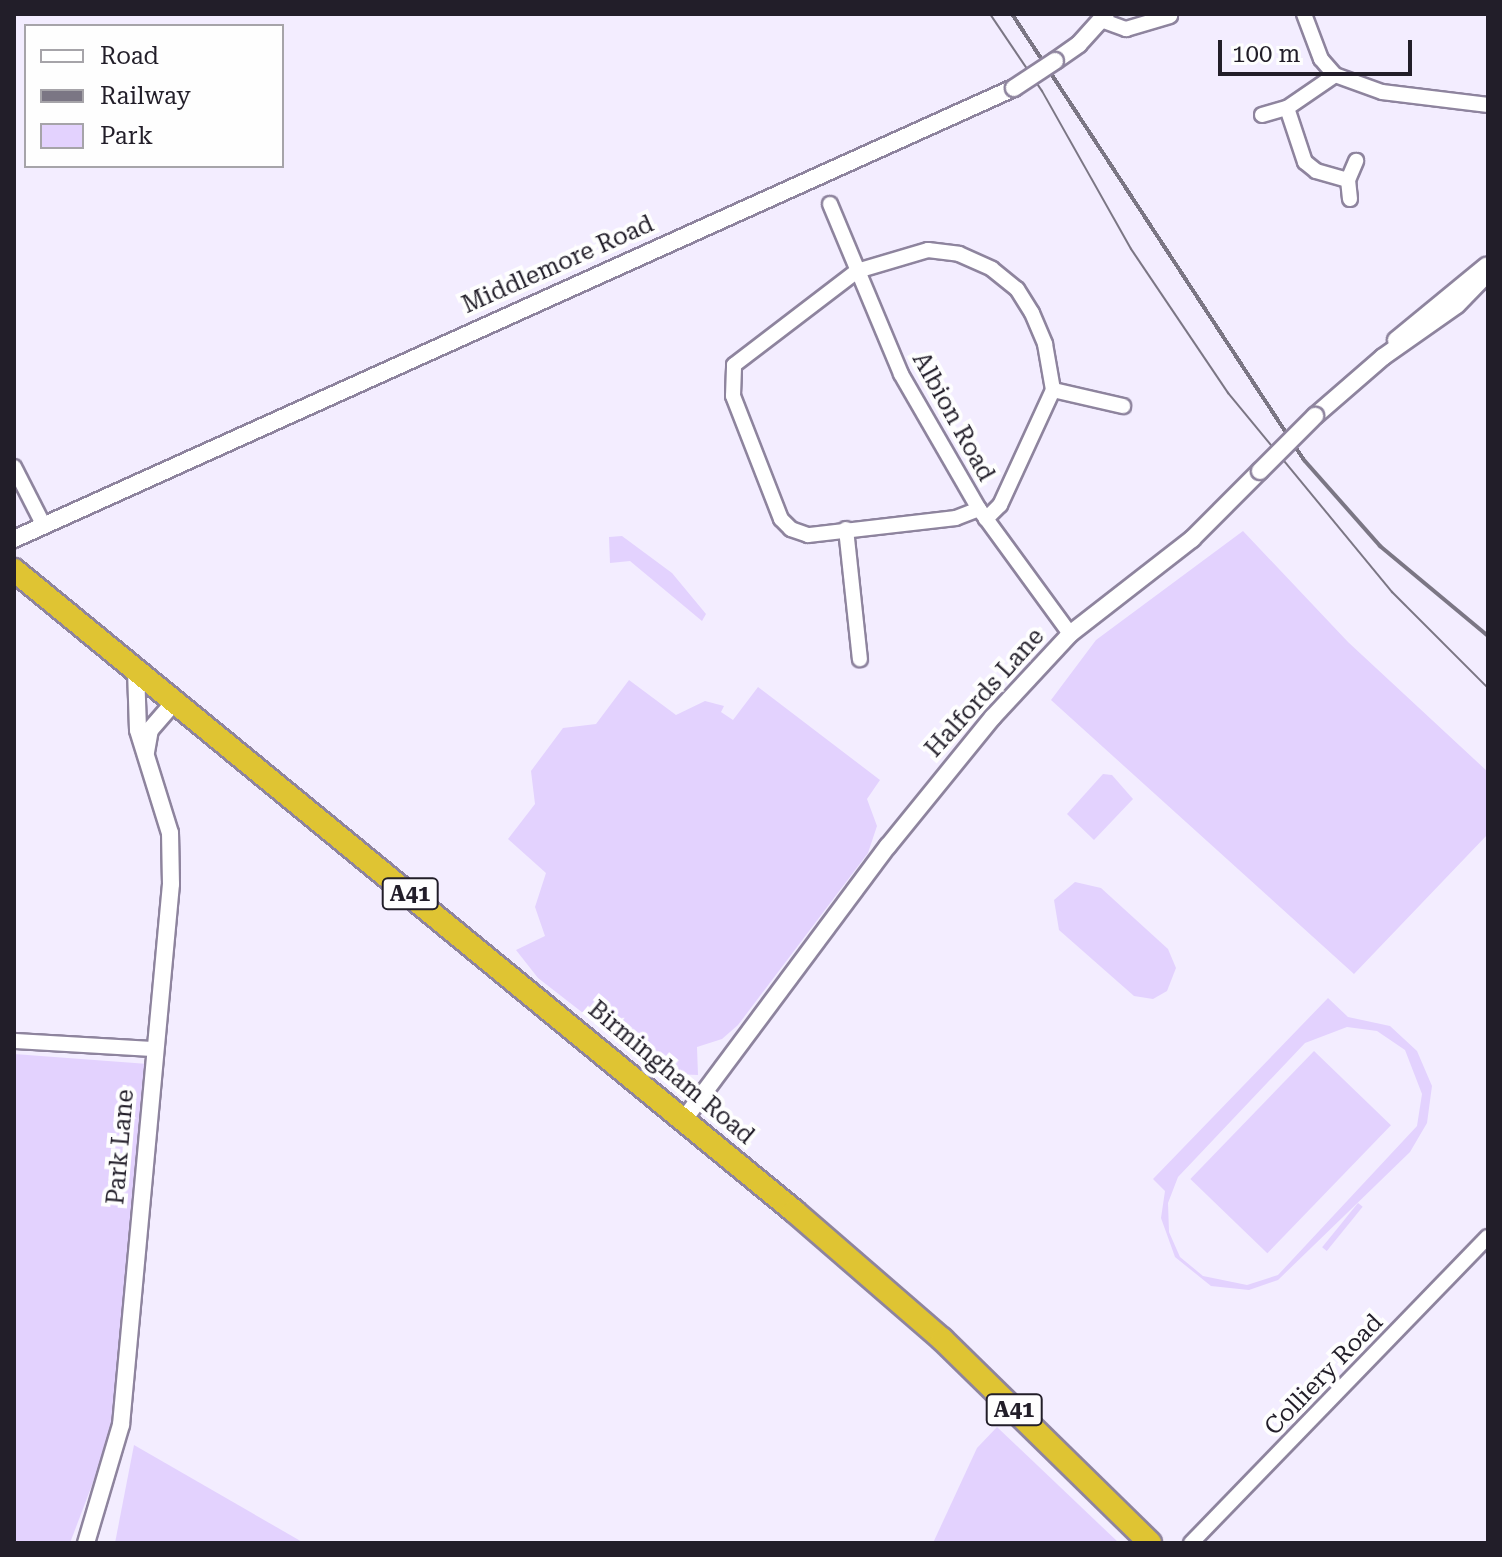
<!DOCTYPE html>
<html>
<head>
<meta charset="utf-8">
<style>
  body { margin:0 }
  #map { position:relative; width:1502px; height:1557px; overflow:hidden; background:#f3edff; font-family:"Roboto Serif",serif }
  div>[style] { position:absolute }
  .green>* { inset:0; background:#e3d2fe; transform-origin:0 0 }
  .roads { filter:drop-shadow(2px 0 #8e849e) drop-shadow(-2px 0 #8e849e) drop-shadow(0 2px #8e849e) drop-shadow(0 -2px #8e849e) }
  .minor>* { height:14px; margin:-7px; padding:0 7px; transform-origin:7px; border-radius:7px; background:#fff }
  .tertiary>* { height:16px; margin:-8px; padding:0 8px; transform-origin:8px; border-radius:8px; background:#fff }
  .trunk>* { height:22px; margin:-11px; padding:0 11px; transform-origin:11px; border-radius:11px; background:#dfc433 }
  .tram>* { height:2px; margin:-1px; padding:0 1px; transform-origin:1px; border-radius:1px; background:#7b7684 }
  .rail>* { height:4px; margin:-2px; padding:0 2px; transform-origin:2px; border-radius:2px; background:#7b7684 }
  .bridges { filter:drop-shadow(2px 0 #8e849e) drop-shadow(-2px 0 #8e849e) drop-shadow(0 2px #8e849e) drop-shadow(0 -2px #8e849e) }
  .tertiary-bridge>* { height:16px; margin:-8px; padding:0 8px; transform-origin:8px; border-radius:8px; background:#fff }
  span { translate:-50% -50%; white-space:nowrap; text-align:center; line-height:1.15; -webkit-text-stroke:8px #fefefe; paint-order:stroke }
  .shield-label span { padding:2px 6px; background:#fefefe; border:2px solid; border-radius:6px; -webkit-text-stroke-width:0 }
  .shield-label { font-size:22px; color:#221e29; font-weight:700 }
  .street-label { font-size:24px; color:#221e29 }
  .frame { position:absolute; inset:0; border:16px solid #221e29; pointer-events:none }
  .legend { position:absolute; left:24px; top:24px; width:260px; height:144px; box-sizing:border-box; background:#fefefe; border:2px solid #a6a4a9; margin:0; padding:10px 14px; list-style:none; font-size:24px; color:#221e29 }
  .legend li { display:flex; align-items:center; gap:16px; height:40px }
  .legend b { width:40px; border:2px solid #a6a4a9 }
  .scale { position:absolute; left:1218px; top:40px; width:194px; height:36px; box-sizing:border-box; border:4px solid #221e29; border-top:0; padding-left:10px; font-size:24px; line-height:28px; white-space:nowrap; color:#221e29; -webkit-text-stroke:6px #fefefe; paint-order:stroke }
</style>
</head>
<body>
<div id="map">
  <div class="green">
    <div style="clip-path:polygon(1243px 531px,1348px 642px,1488px 772px,1488px 834px,1354px 974px,1051px 700px,1096px 640px)"></div>
    <div style="clip-path:polygon(622px 536px,672px 573px,706px 614px,702px 621px,630px 561px,610px 563px,609px 537px)"></div>
    <div style="clip-path:polygon(629px 680px,676px 715px,705px 701px,724px 706px,721px 712px,733px 720px,758px 687px,880px 780px,867px 799px,877px 826px,868px 853px,738px 1025px,722px 1039px,697px 1047px,698px 1075px,675px 1074px,646px 1062px,538px 978px,516px 950px,545px 936px,535px 907px,546px 873px,508px 839px,535px 804px,531px 771px,563px 728px,596px 724px)"></div>
    <div style="clip-path:polygon(1103px 774px,1112px 775px,1133px 799px,1094px 840px,1067px 814px)"></div>
    <div style="clip-path:polygon(1075px 882px,1101px 888px,1168px 949px,1176px 968px,1167px 991px,1153px 999px,1134px 996px,1059px 930px,1054px 900px)"></div>
    <div style="clip-path:polygon(evenodd,1328px 998px,1348px 1017px,1390px 1026px,1417px 1051px,1432px 1086px,1427px 1123px,1410px 1152px,1278px 1280px,1249px 1290px,1211px 1286px,1175px 1257px,1161px 1218px,1165px 1191px,1153px 1179px,1328px 998px,1347px 1027px,1377px 1031px,1405px 1050px,1422px 1094px,1417px 1126px,1278px 1275px,1247px 1285px,1203px 1276px,1180px 1257px,1169px 1232px,1168px 1203px,1178px 1177px,1305px 1043px,1347px 1027px)"></div>
    <div style="left:1314px;top:1051px;width:107px;height:178px;rotate:44deg"></div>
    <div style="clip-path:polygon(14px 1054px,148px 1064px,114px 1427px,70px 1543px,14px 1543px)"></div>
    <div style="left:1358px;top:1203px;width:6px;height:57px;rotate:39deg"></div>
    <div style="clip-path:polygon(997px 1427px,1119px 1543px,933px 1543px,977px 1448px)"></div>
    <div style="clip-path:polygon(134px 1445px,304px 1543px,115px 1543px)"></div>
  </div>
  <div class="roads">
    <div class="minor">
      <div style="left:1304px;top:14px;width:48px;rotate:69.3deg"></div>
      <div style="left:1321px;top:59px;width:21px;rotate:49deg"></div>
      <div style="left:1335px;top:75px;width:50px;rotate:19.9deg"></div>
      <div style="left:1382px;top:92px;width:107px;rotate:7deg"></div>
      <div style="left:1101px;top:20px;width:27px;rotate:20deg"></div>
      <div style="left:1126px;top:29px;width:46px;rotate:-16.5deg"></div>
      <div style="left:1287px;top:108px;width:57px;rotate:71.6deg"></div>
      <div style="left:1305px;top:162px;width:14px;rotate:39deg"></div>
      <div style="left:1316px;top:171px;width:33px;rotate:16deg"></div>
      <div style="left:1262px;top:115px;width:26px;rotate:-16deg"></div>
      <div style="left:1287px;top:108px;width:58px;rotate:-34.5deg"></div>
      <div style="left:1350px;top:199px;width:19px;rotate:-96deg"></div>
      <div style="left:1348px;top:180px;width:21px;rotate:-67deg"></div>
      <div style="left:830px;top:204px;width:184px;rotate:67.3deg"></div>
      <div style="left:901px;top:374px;width:156px;rotate:60deg"></div>
      <div style="left:979px;top:509px;width:155px;rotate:53.9deg"></div>
      <div style="left:1053px;top:390px;width:72px;rotate:12.9deg"></div>
      <div style="left:14px;top:467px;width:64px;rotate:63deg"></div>
      <div style="left:979px;top:509px;width:25px;rotate:159deg"></div>
      <div style="left:956px;top:518px;width:149px;rotate:173.4deg"></div>
      <div style="left:808px;top:535px;width:18px;rotate:-161deg"></div>
      <div style="left:791px;top:529px;width:14px;rotate:-135deg"></div>
      <div style="left:781px;top:519px;width:132px;rotate:-111.3deg"></div>
      <div style="left:733px;top:396px;width:31px;rotate:-88deg"></div>
      <div style="left:734px;top:365px;width:155px;rotate:-37.4deg"></div>
      <div style="left:857px;top:271px;width:74px;rotate:-16.5deg"></div>
      <div style="left:928px;top:250px;width:31px;rotate:7deg"></div>
      <div style="left:959px;top:254px;width:36px;rotate:24deg"></div>
      <div style="left:992px;top:269px;width:32px;rotate:39deg"></div>
      <div style="left:1017px;top:289px;width:28px;rotate:58deg"></div>
      <div style="left:1032px;top:313px;width:34px;rotate:67deg"></div>
      <div style="left:1045px;top:344px;width:47px;rotate:80.1deg"></div>
      <div style="left:1053px;top:390px;width:127px;rotate:114.7deg"></div>
      <div style="left:1000px;top:505px;width:20px;rotate:135deg"></div>
      <div style="left:846px;top:529px;width:131px;rotate:83.9deg"></div>
      <div style="left:14px;top:1041px;width:140px;rotate:3.3deg"></div>
      <div style="left:1191px;top:1543px;width:426px;rotate:-45.9deg"></div>
    </div>
    <div class="tertiary">
      <div style="left:1055px;top:61px;width:29px;rotate:-35deg"></div>
      <div style="left:1079px;top:44px;width:40px;rotate:-48deg"></div>
      <div style="left:1396px;top:340px;width:117px;rotate:-39.4deg"></div>
      <div style="left:1315px;top:416px;width:90px;rotate:-40.9deg"></div>
      <div style="left:1383px;top:357px;width:90px;rotate:-35.1deg"></div>
      <div style="left:1457px;top:305px;width:45px;rotate:-45.9deg"></div>
      <div style="left:14px;top:539px;width:1097px;rotate:-24.28deg"></div>
      <div style="left:146px;top:752px;width:22px;rotate:-80deg"></div>
      <div style="left:150px;top:730px;width:37px;rotate:-49deg"></div>
      <div style="left:685px;top:1118px;width:339px;rotate:-53.3deg"></div>
      <div style="left:888px;top:846px;width:166px;rotate:-50.9deg"></div>
      <div style="left:993px;top:717px;width:113px;rotate:-47.1deg"></div>
      <div style="left:1070px;top:634px;width:155px;rotate:-37.9deg"></div>
      <div style="left:1192px;top:539px;width:96px;rotate:-45deg"></div>
      <div style="left:86px;top:1543px;width:123px;rotate:-73.5deg"></div>
      <div style="left:121px;top:1425px;width:543px;rotate:-84.72deg"></div>
      <div style="left:171px;top:884px;width:51px;rotate:-91.1deg"></div>
      <div style="left:170px;top:833px;width:108px;rotate:-107.3deg"></div>
      <div style="left:138px;top:730px;width:60px;rotate:-91.9deg"></div>
    </div>
    <div class="trunk">
      <div style="left:14px;top:570px;width:1010px;rotate:39.41deg"></div>
      <div style="left:794px;top:1211px;width:196px;rotate:40.9deg"></div>
      <div style="left:942px;top:1339px;width:291px;rotate:44.4deg"></div>
    </div>
  </div>
  <div class="tram">
    <div style="left:990px;top:14px;width:93px;rotate:56deg"></div>
    <div style="left:1042px;top:91px;width:181px;rotate:60.6deg"></div>
    <div style="left:1131px;top:249px;width:174px;rotate:56deg"></div>
    <div style="left:1228px;top:393px;width:258px;rotate:50.5deg"></div>
    <div style="left:1392px;top:592px;width:136px;rotate:45deg"></div>
  </div>
  <div class="rail">
    <div style="left:1012px;top:14px;width:533px;rotate:56.79deg"></div>
    <div style="left:1304px;top:460px;width:115px;rotate:48.5deg"></div>
    <div style="left:1380px;top:546px;width:141px;rotate:39.8deg"></div>
  </div>
  <div class="bridges">
    <div class="tertiary-bridge">
      <div style="left:1014px;top:88px;width:49px;rotate:-33.4deg"></div>
      <div style="left:1260px;top:471px;width:78px;rotate:-45deg"></div>
    </div>
  </div>
  <div class="shield-label">
    <span style="left:410px;top:894px">A41</span>
    <span style="left:1014px;top:1410px">A41</span>
  </div>
  <div class="street-label">
    <span style="left:558px;top:265px;rotate:-24deg">Middlemore Road</span>
    <span style="left:953px;top:417px;rotate:61deg">Albion Road</span>
    <span style="left:985px;top:693px;rotate:-48deg">Halfords Lane</span>
    <span style="left:671px;top:1073px;rotate:40deg">Birmingham Road</span>
    <span style="left:121px;top:1147px;rotate:-85deg">Park Lane</span>
    <span style="left:1324px;top:1375px;rotate:-46deg">Colliery Road</span>
  </div>
  <div class="frame"></div>
  <ul class="legend">
  <li><b style="height:10px;background:#fff"></b>Road</li>
  <li><b style="height:10px;background:#7b7684"></b>Railway</li>
  <li><b style="height:22px;background:#e3d2fe"></b>Park</li>
  </ul>
  <div class="scale">100 m</div>
</div>
</body>
</html>
